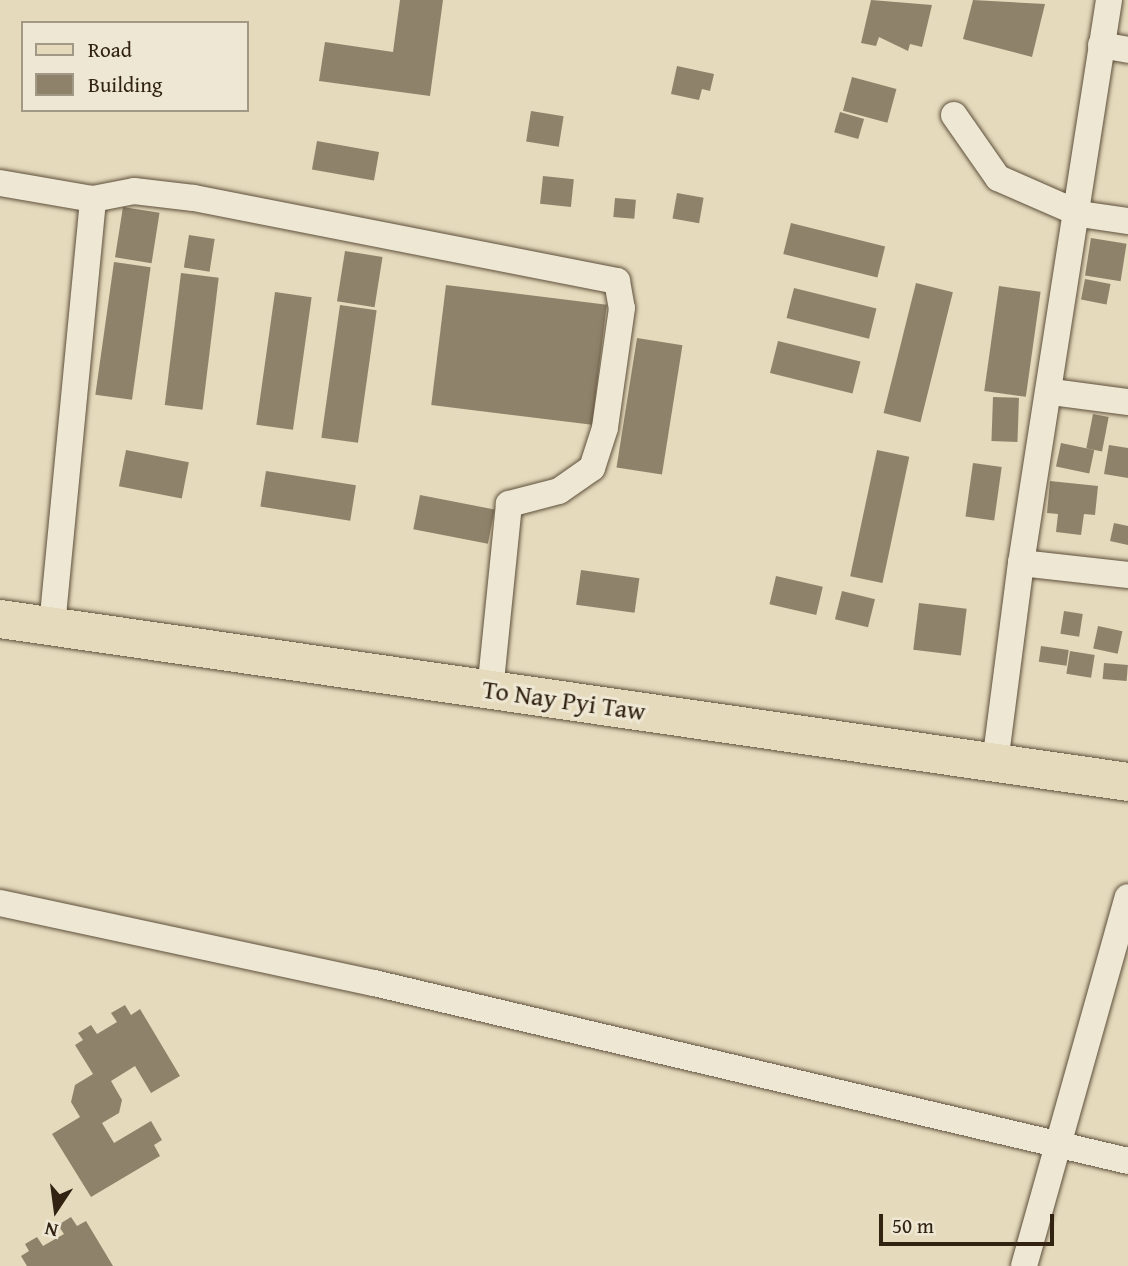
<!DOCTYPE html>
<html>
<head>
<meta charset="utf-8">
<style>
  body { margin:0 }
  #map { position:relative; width:1128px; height:1266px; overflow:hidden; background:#e5dabc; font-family:"Gentium Book Plus",serif }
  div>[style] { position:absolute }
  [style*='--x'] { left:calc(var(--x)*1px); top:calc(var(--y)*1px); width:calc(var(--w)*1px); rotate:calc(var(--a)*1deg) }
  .building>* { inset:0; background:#8f826a; transform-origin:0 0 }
  .roads { filter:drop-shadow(0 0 2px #5e503c) drop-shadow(0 0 2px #5e503c) }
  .street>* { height:26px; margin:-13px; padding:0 13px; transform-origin:13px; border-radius:13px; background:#eee7d3 }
  .primary>* { height:38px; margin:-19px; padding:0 19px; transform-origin:19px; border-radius:19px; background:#e5dabc }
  span { translate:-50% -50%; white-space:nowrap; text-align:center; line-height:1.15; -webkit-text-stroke:6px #eee7d3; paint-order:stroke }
  .street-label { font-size:26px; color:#312212 }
  .legend { position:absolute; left:21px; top:21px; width:228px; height:91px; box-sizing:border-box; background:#eee7d3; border:2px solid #a29886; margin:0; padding:9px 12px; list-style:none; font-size:21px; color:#312212 }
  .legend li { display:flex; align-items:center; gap:14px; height:35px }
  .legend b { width:35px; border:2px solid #a29886 }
  .north { position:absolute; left:21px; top:1175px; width:70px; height:70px; -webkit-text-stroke:5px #eee7d3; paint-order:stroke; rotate:193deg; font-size:19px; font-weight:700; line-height:28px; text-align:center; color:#312212 }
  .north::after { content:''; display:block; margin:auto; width:24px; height:32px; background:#312212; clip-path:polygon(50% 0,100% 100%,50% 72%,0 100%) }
  .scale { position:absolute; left:879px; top:1214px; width:175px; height:32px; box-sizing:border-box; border:4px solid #312212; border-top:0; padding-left:9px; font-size:21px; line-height:24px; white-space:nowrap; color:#312212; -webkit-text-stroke:5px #eee7d3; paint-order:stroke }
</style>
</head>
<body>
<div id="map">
  <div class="building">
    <div style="clip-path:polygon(400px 0,443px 0,430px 96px,319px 81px,325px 42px,393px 52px)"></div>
    <div style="clip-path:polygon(871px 0,932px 5px,922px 47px,910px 44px,908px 51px,879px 37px,876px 46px,861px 43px)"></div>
    <div style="clip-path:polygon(973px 0,1045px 4px,1032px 57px,963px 39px)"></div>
    <div style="clip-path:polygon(677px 66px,714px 74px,710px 91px,702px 89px,699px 100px,671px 94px)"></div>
    <div style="left:852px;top:77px;width:46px;height:35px;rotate:15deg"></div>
    <div style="left:531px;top:111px;width:33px;height:31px;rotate:9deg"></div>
    <div style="left:840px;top:112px;width:25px;height:21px;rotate:16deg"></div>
    <div style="left:317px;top:141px;width:63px;height:29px;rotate:10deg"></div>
    <div style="left:543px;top:176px;width:31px;height:28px;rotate:6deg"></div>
    <div style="left:677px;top:193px;width:27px;height:26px;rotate:10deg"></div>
    <div style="left:615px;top:198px;width:21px;height:19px;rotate:5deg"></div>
    <div style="left:123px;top:207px;width:37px;height:51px;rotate:9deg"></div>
    <div style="left:791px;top:223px;width:97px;height:32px;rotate:14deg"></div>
    <div style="left:189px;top:235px;width:26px;height:33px;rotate:9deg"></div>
    <div style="left:1091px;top:238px;width:36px;height:38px;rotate:9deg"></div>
    <div style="left:345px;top:251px;width:38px;height:51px;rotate:9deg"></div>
    <div style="left:114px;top:262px;width:37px;height:134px;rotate:8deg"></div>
    <div style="left:181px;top:273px;width:38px;height:133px;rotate:7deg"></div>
    <div style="left:1085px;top:279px;width:26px;height:21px;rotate:11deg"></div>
    <div style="left:916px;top:283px;width:38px;height:134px;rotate:14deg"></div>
    <div style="left:446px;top:285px;width:162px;height:121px;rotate:7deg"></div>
    <div style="left:999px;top:286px;width:42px;height:106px;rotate:8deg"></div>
    <div style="left:794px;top:288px;width:85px;height:31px;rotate:14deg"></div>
    <div style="left:275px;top:292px;width:37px;height:134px;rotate:8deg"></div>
    <div style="left:340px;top:305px;width:37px;height:134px;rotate:8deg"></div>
    <div style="left:637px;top:338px;width:46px;height:131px;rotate:9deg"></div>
    <div style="left:778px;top:341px;width:85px;height:33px;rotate:14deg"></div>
    <div style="left:993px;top:397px;width:26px;height:44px;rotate:2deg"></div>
    <div style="left:1093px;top:414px;width:16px;height:35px;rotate:11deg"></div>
    <div style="left:1061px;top:443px;width:34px;height:24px;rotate:12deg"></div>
    <div style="clip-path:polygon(1109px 445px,1128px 448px,1128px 478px,1104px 474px)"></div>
    <div style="left:126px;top:450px;width:64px;height:37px;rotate:11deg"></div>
    <div style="left:877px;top:450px;width:33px;height:129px;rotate:12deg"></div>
    <div style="left:973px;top:463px;width:29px;height:54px;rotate:8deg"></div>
    <div style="left:266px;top:471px;width:91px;height:36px;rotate:9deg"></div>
    <div style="clip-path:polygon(1050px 481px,1098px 486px,1095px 515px,1084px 514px,1081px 535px,1056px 532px,1058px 514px,1047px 513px)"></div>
    <div style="left:420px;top:495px;width:76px;height:35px;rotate:11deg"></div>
    <div style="clip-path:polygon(1114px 523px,1128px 526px,1128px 545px,1110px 541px)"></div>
    <div style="left:581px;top:570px;width:59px;height:35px;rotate:8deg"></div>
    <div style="left:776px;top:576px;width:48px;height:29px;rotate:13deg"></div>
    <div style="left:842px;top:591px;width:34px;height:29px;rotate:14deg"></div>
    <div style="left:919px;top:603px;width:48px;height:47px;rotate:7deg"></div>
    <div style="left:1064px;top:611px;width:19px;height:23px;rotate:9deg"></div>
    <div style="left:1098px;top:626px;width:25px;height:23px;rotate:12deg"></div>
    <div style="left:1041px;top:646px;width:28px;height:16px;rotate:8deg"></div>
    <div style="left:1070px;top:651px;width:25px;height:23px;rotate:9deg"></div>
    <div style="left:1104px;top:663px;width:24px;height:16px;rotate:5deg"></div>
    <div style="clip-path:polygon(125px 1005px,131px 1015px,140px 1009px,180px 1076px,151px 1093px,135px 1066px,111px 1081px,122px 1100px,119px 1113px,102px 1123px,114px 1143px,151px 1121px,162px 1140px,154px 1145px,160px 1156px,91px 1197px,52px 1134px,80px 1117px,71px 1102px,75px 1085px,93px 1074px,75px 1045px,83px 1040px,78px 1033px,91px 1025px,97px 1034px,117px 1022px,111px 1013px)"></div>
    <div style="clip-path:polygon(71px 1217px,77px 1226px,86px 1221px,113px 1266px,27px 1266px,21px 1256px,29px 1251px,25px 1244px,37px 1237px,43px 1246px,64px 1234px,58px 1225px)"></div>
  </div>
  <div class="roads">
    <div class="street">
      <div style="--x:1109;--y:0;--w:570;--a:98.88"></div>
      <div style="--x:1021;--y:563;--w:108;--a:6.4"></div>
      <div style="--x:1101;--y:45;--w:27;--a:10"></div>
      <div style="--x:954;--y:115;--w:77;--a:55.1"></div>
      <div style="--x:998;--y:178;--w:90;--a:23.7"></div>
      <div style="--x:1080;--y:214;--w:49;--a:8.3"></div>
      <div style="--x:0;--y:183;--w:94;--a:9.8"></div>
      <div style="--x:93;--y:199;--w:42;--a:-11"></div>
      <div style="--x:134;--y:191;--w:60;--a:6.7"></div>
      <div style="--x:194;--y:198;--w:431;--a:11.1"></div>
      <div style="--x:617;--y:281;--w:27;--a:80"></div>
      <div style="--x:622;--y:308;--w:121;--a:98.1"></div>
      <div style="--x:605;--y:428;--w:42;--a:108"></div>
      <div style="--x:592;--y:468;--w:40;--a:145.1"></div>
      <div style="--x:559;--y:491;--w:52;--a:165.4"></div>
      <div style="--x:509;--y:504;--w:187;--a:95.8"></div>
      <div style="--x:1052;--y:392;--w:77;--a:7.5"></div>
      <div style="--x:52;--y:626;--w:429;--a:-84.5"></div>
      <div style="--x:995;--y:763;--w:202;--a:-82.6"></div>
      <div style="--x:0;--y:903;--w:382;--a:12.1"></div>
      <div style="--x:374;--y:983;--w:775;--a:13.28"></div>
      <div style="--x:1024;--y:1266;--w:383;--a:-74.3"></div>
    </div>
    <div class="primary">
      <div style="--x:0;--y:619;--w:1140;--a:8.22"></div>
    </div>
  </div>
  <div class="street-label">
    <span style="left:564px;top:700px;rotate:8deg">To Nay Pyi Taw</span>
  </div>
  <ul class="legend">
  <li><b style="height:9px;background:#e5dabc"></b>Road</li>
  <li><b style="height:19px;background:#8f826a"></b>Building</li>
  </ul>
  <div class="north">N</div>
  <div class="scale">50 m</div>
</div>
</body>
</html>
